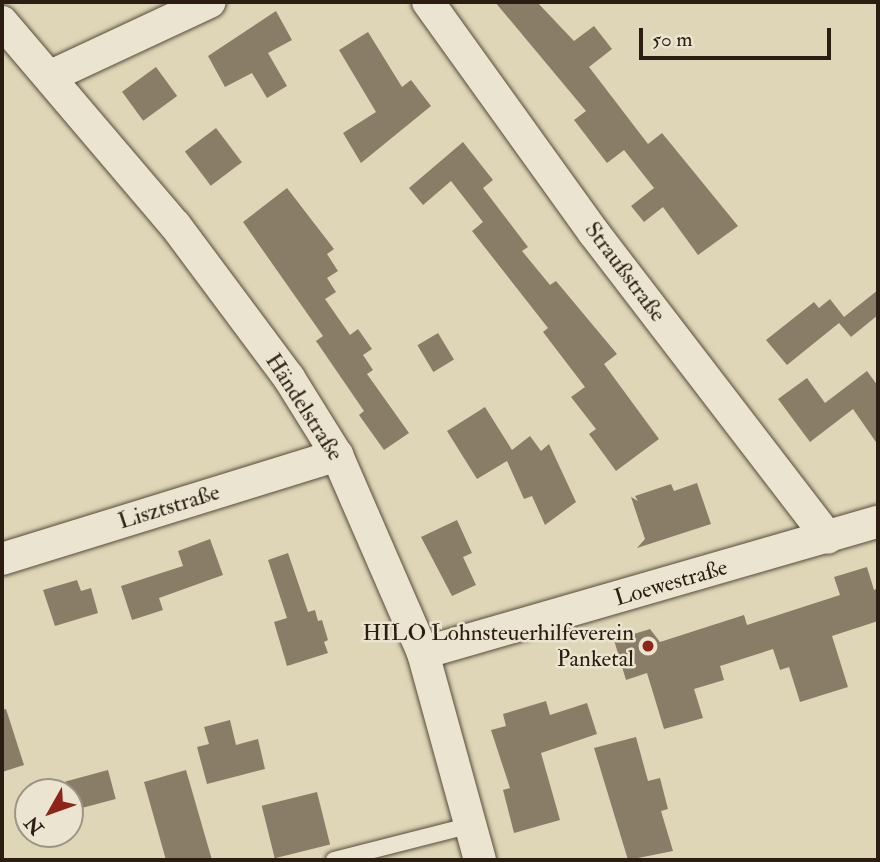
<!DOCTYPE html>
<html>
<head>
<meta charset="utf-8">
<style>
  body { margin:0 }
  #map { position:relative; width:880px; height:862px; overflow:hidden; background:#dfd6b7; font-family:"IM FELL Double Pica",serif }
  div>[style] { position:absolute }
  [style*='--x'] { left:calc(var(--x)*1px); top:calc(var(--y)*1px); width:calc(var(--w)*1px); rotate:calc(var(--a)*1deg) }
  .building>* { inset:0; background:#897d68; transform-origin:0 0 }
  .roads { filter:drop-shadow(0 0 2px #584b3b) drop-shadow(0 0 2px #584b3b) }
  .lane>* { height:16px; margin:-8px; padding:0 8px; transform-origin:8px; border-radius:8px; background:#eae4d0 }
  .street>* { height:32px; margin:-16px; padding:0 16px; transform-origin:16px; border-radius:16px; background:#eae4d0 }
  .dots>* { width:19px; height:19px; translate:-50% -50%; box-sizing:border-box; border:4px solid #eae4d0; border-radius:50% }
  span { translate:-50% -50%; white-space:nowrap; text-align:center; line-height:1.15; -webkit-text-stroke:5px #eae4d0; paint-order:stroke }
  .street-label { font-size:23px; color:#2b1d12 }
  .poi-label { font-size:23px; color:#2b1d12 }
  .right { translate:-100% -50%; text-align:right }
  .frame { position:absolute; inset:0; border:4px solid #2b1d12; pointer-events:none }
  .north { position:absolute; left:14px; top:778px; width:70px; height:70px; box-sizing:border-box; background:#eae4d0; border:2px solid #9e9484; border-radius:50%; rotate:230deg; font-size:19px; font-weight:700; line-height:28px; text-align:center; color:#2b1d12 }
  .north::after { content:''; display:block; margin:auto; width:24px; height:32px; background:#8f2418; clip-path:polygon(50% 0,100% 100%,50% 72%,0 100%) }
  .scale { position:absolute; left:639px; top:28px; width:192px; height:32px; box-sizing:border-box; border:4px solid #2b1d12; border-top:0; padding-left:9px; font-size:21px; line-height:24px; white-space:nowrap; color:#2b1d12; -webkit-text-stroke:5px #eae4d0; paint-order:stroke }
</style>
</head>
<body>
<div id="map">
  <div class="building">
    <div style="clip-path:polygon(495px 2px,537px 2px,574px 41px,594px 26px,612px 49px,589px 67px,648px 144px,662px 133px,738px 226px,698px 255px,663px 207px,644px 222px,631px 206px,654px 188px,624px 150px,607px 163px,574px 120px,586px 111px)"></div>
    <div style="clip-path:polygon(276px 11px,292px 40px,268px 53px,287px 86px,267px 98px,252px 73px,225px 87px,208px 56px)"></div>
    <div style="clip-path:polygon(368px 32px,402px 87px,411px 80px,431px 106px,361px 163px,343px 133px,376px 112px,339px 50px)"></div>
    <div style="left:156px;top:67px;width:36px;height:42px;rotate:54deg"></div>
    <div style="left:216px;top:128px;width:43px;height:39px;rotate:53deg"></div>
    <div style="clip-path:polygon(463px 142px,493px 180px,483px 188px,528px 247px,522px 251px,550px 285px,556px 281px,617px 354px,604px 364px,659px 439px,616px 471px,589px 434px,596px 429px,571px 397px,585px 387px,543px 332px,548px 328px,472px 231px,483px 222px,451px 181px,423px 205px,409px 188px)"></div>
    <div style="clip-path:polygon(287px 188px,334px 249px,327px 254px,338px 271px,327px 278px,336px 292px,325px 299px,350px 335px,358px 329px,372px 349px,363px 355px,373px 370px,367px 374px,409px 433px,384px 450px,359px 415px,364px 411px,316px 341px,323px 336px,243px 222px)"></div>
    <div style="clip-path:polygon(878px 290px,878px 315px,851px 337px,839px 323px,787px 365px,766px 340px,814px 302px,819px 308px,830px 299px,844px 317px)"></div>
    <div style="left:438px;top:333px;width:31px;height:24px;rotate:59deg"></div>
    <div style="clip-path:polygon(867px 371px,878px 386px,878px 445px,853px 409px,810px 442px,778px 399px,807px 378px,825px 403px)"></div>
    <div style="clip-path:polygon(485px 407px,512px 450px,530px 436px,541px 451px,549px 444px,576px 502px,545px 525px,532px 496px,524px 499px,507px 461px,477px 479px,447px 431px)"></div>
    <div style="clip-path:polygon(697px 483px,711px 524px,637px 548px,645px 539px,631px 497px,638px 501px,635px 496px,671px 484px,674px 491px)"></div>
    <div style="clip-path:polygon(457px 520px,472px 553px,463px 557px,476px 585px,452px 596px,421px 537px)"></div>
    <div style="clip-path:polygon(210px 539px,223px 575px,159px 598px,163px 610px,132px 620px,121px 586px,183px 566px,178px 551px)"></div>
    <div style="clip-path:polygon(288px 553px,308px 612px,315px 610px,318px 621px,322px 620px,328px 640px,324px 642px,328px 653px,287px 666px,274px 622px,287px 618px,268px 560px)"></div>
    <div style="clip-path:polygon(867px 567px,874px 590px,878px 588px,878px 621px,832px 636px,848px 687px,800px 702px,789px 667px,780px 670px,773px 649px,720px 666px,724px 680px,694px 689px,703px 718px,664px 729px,647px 673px,626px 680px,614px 640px,650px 629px,660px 642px,744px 615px,747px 625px,840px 595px,834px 577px)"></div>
    <div style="clip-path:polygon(77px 580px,81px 591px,91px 588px,98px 613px,55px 626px,43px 590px)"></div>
    <div style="clip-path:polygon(546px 701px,550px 715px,587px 703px,597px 734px,541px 753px,560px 820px,514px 833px,503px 790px,510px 788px,491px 730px,506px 726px,503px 714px)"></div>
    <div style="clip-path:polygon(6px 709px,24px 765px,2px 772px,2px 710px)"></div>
    <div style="clip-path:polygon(230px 720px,236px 745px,258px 739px,265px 769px,207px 784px,197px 747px,209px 744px,204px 727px)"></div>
    <div style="clip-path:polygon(636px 737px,648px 781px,660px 778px,668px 809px,661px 811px,673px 851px,628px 860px,594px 748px)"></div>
    <div style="left:108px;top:770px;width:30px;height:44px;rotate:75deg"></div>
    <div style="clip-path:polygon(186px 770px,212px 860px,166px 860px,144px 782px)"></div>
    <div style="left:317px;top:792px;width:54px;height:57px;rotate:76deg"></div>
  </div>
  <div class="roads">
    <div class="lane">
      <div style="--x:334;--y:860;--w:141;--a:-14.3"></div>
    </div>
    <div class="street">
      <div style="--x:428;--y:2;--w:284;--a:54.3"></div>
      <div style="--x:594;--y:233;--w:384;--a:52.5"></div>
      <div style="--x:2;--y:22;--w:267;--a:49.6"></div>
      <div style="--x:175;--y:225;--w:191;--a:53.3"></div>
      <div style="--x:289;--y:378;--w:91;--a:58.1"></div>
      <div style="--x:337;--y:455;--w:216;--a:66.5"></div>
      <div style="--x:423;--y:653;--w:215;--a:74.6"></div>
      <div style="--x:51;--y:76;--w:175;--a:-25"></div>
      <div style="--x:2;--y:559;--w:351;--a:-17.2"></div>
      <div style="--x:423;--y:653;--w:473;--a:-16.1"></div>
    </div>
  </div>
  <div class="dots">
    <div style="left:648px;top:646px;background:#8f2418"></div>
  </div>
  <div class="street-label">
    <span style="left:625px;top:272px;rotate:53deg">Straußstraße</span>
    <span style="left:304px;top:407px;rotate:57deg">Händelstraße</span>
    <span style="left:169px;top:507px;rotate:-17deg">Lisztstraße</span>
    <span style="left:671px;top:583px;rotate:-16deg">Loewestraße</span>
  </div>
  <div class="poi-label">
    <span class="right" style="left:634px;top:646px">HILO Lohnsteuerhilfeverein<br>Panketal</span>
  </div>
  <div class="frame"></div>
  <div class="north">N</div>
  <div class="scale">50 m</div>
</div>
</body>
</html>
